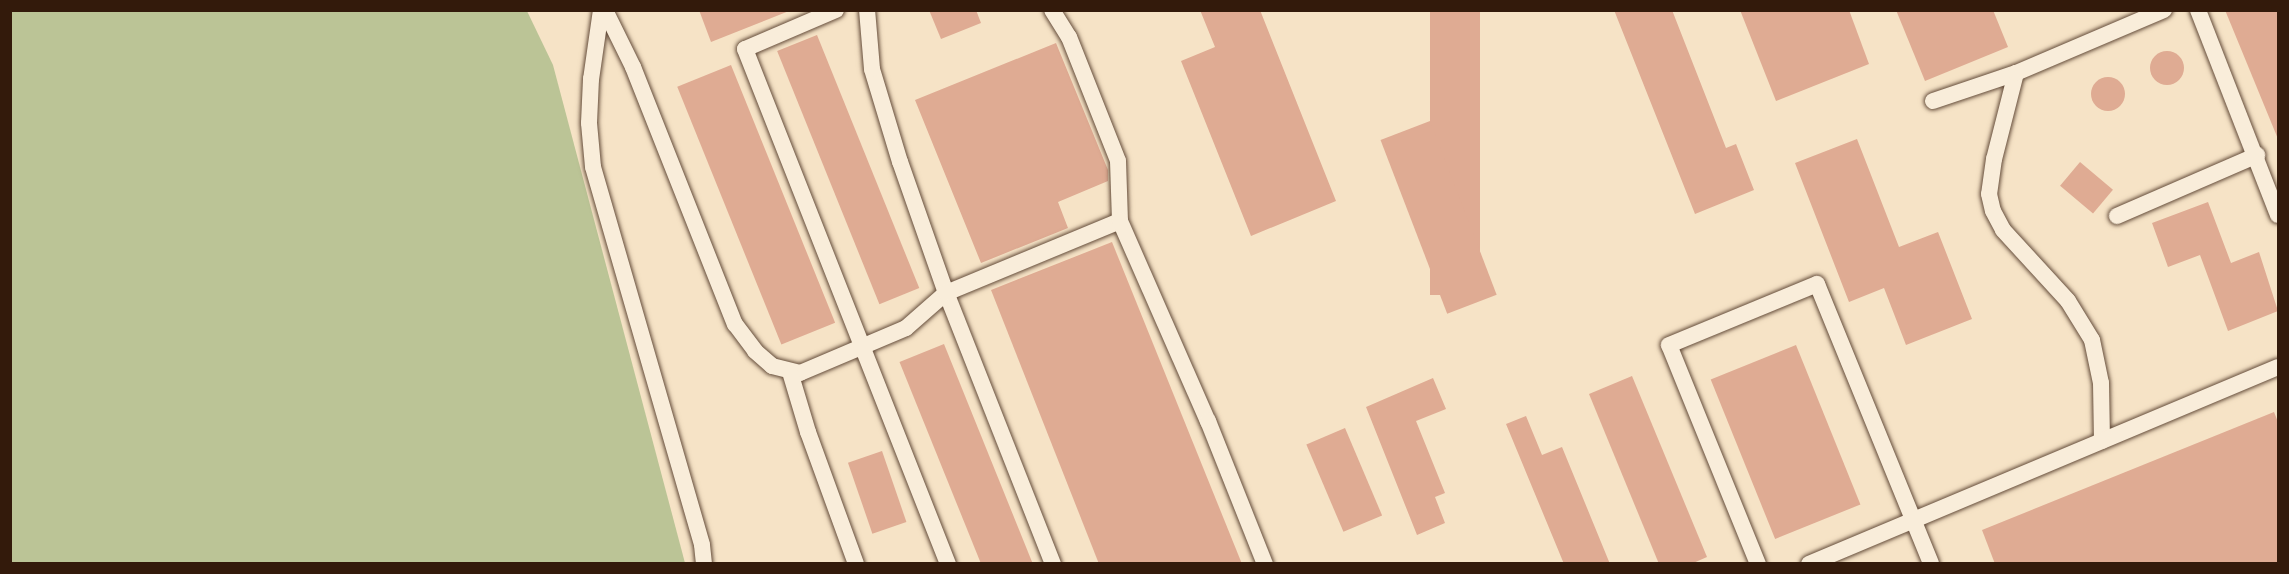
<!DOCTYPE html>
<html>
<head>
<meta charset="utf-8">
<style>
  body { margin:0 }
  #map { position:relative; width:2289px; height:574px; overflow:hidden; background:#f6e3c6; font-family:"Old Standard TT",serif }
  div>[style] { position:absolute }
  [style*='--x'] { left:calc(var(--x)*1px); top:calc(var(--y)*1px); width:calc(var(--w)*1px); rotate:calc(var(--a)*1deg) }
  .green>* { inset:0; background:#bbc496 }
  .building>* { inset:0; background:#dfab93; transform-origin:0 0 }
  .round { border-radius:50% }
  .roads { filter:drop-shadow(0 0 2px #644c3a) drop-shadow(0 0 2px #644c3a) }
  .minor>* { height:16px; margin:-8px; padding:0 8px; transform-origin:8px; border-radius:8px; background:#f9edda }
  span { translate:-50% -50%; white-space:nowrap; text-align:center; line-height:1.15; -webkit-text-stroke:5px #f9edda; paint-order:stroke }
  .frame { position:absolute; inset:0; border:12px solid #331a0b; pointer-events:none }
</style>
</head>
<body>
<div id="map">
  <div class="green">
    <div style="clip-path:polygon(10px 11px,527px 11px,553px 65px,685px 563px,11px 563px)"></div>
  </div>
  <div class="building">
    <div style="clip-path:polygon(699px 10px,789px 10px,789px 11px,711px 42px)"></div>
    <div style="clip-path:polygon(929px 10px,976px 10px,981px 23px,941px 39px)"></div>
    <div style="clip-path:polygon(1200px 10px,1260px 10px,1336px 201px,1251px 236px,1181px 61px,1215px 47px)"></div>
    <div style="left:1430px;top:10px;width:50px;height:285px"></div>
    <div style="clip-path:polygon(1614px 10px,1672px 10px,1726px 148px,1736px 144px,1754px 190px,1695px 214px)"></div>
    <div style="clip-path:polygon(1740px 10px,1849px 10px,1869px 64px,1776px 101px)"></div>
    <div style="clip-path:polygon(1896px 10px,1993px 10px,2008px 47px,1925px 81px)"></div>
    <div style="clip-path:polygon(2225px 10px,2278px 10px,2278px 139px)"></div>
    <div style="left:817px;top:35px;width:273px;height:43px;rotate:68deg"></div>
    <div style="clip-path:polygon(1056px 43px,1108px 170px,1108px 181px,1058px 202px,1068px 228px,981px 263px,915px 100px)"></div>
    <div class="round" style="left:2150px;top:51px;width:34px;height:34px"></div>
    <div style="left:731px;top:65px;width:278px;height:58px;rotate:68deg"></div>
    <div class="round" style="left:2091px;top:77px;width:34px;height:34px"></div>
    <div style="left:1430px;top:121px;width:186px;height:53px;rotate:69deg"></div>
    <div style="clip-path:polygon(1857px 139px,1899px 247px,1938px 232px,1972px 319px,1906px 345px,1884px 288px,1849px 302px,1795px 163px)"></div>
    <div style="left:2080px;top:162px;width:43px;height:31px;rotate:40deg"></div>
    <div style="clip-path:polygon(2208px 202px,2231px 263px,2259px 252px,2278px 311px,2228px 331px,2200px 255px,2168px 267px,2152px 223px)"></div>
    <div style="clip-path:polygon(1112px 242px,1242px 564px,1099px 564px,991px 290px)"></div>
    <div style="left:944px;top:344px;width:237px;height:48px;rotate:68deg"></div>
    <div style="left:1796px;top:345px;width:172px;height:92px;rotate:68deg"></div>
    <div style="clip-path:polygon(1632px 376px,1707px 557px,1691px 564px,1659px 564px,1589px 394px)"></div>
    <div style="clip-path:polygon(1433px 378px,1446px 409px,1416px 421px,1445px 493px,1435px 497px,1445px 523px,1417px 535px,1366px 407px)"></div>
    <div style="clip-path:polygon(2274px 412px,2278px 422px,2278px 564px,1995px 564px,1982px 530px)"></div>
    <div style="clip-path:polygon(1526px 416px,1542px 455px,1562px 447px,1610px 564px,1564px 564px,1506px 424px)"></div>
    <div style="left:1345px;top:428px;width:95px;height:42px;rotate:67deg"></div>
    <div style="left:882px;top:451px;width:75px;height:36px;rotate:71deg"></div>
  </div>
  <div class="roads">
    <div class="minor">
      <div style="--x:601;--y:10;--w:70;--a:98.2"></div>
      <div style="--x:591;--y:79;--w:44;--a:92.6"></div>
      <div style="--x:589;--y:123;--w:44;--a:84.8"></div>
      <div style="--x:593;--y:167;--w:393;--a:73.9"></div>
      <div style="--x:702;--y:545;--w:19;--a:84"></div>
      <div style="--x:605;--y:10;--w:64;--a:63.8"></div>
      <div style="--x:633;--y:67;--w:277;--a:68.4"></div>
      <div style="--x:735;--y:324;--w:34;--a:53"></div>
      <div style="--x:755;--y:351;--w:23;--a:41"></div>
      <div style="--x:772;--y:366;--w:29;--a:14"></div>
      <div style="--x:800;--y:373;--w:115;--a:-23"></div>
      <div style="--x:906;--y:328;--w:53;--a:-41.2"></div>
      <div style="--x:946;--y:293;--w:139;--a:-109.3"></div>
      <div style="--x:900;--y:162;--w:97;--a:-106.8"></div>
      <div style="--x:872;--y:69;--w:59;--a:-94.8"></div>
      <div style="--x:836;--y:10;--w:99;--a:156.8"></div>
      <div style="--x:745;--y:49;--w:554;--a:68.49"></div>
      <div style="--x:1052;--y:10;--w:32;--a:58"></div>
      <div style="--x:1069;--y:37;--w:133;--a:68.4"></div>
      <div style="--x:1118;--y:161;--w:60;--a:88.1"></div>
      <div style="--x:2198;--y:10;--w:220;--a:68.7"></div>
      <div style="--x:2016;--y:73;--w:89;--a:104.3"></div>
      <div style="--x:1994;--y:159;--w:35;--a:98"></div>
      <div style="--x:1989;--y:194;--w:17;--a:77"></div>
      <div style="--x:1993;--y:211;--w:21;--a:62"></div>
      <div style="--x:2003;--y:230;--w:96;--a:47.5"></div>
      <div style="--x:2068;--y:301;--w:46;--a:58.4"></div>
      <div style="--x:2092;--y:340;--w:44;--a:78.2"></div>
      <div style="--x:2101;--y:383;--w:58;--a:89"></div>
      <div style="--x:1933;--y:101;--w:88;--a:-18.6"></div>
      <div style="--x:2016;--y:73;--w:161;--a:-23.1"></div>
      <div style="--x:2117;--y:216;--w:153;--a:-23.5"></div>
      <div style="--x:790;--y:372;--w:63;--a:73.3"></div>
      <div style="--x:808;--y:432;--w:140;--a:70"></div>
      <div style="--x:1053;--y:564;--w:291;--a:-111.5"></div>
      <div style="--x:946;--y:293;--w:188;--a:-22.5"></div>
      <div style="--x:1120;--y:221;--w:219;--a:66.3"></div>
      <div style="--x:1208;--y:421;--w:154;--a:68.3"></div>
      <div style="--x:1758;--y:564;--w:236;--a:-112.1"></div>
      <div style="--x:1669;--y:345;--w:160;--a:-22.4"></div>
      <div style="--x:1817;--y:284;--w:302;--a:67.8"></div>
      <div style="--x:1809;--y:564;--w:509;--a:-22.78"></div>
    </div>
  </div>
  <div class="frame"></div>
</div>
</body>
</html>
